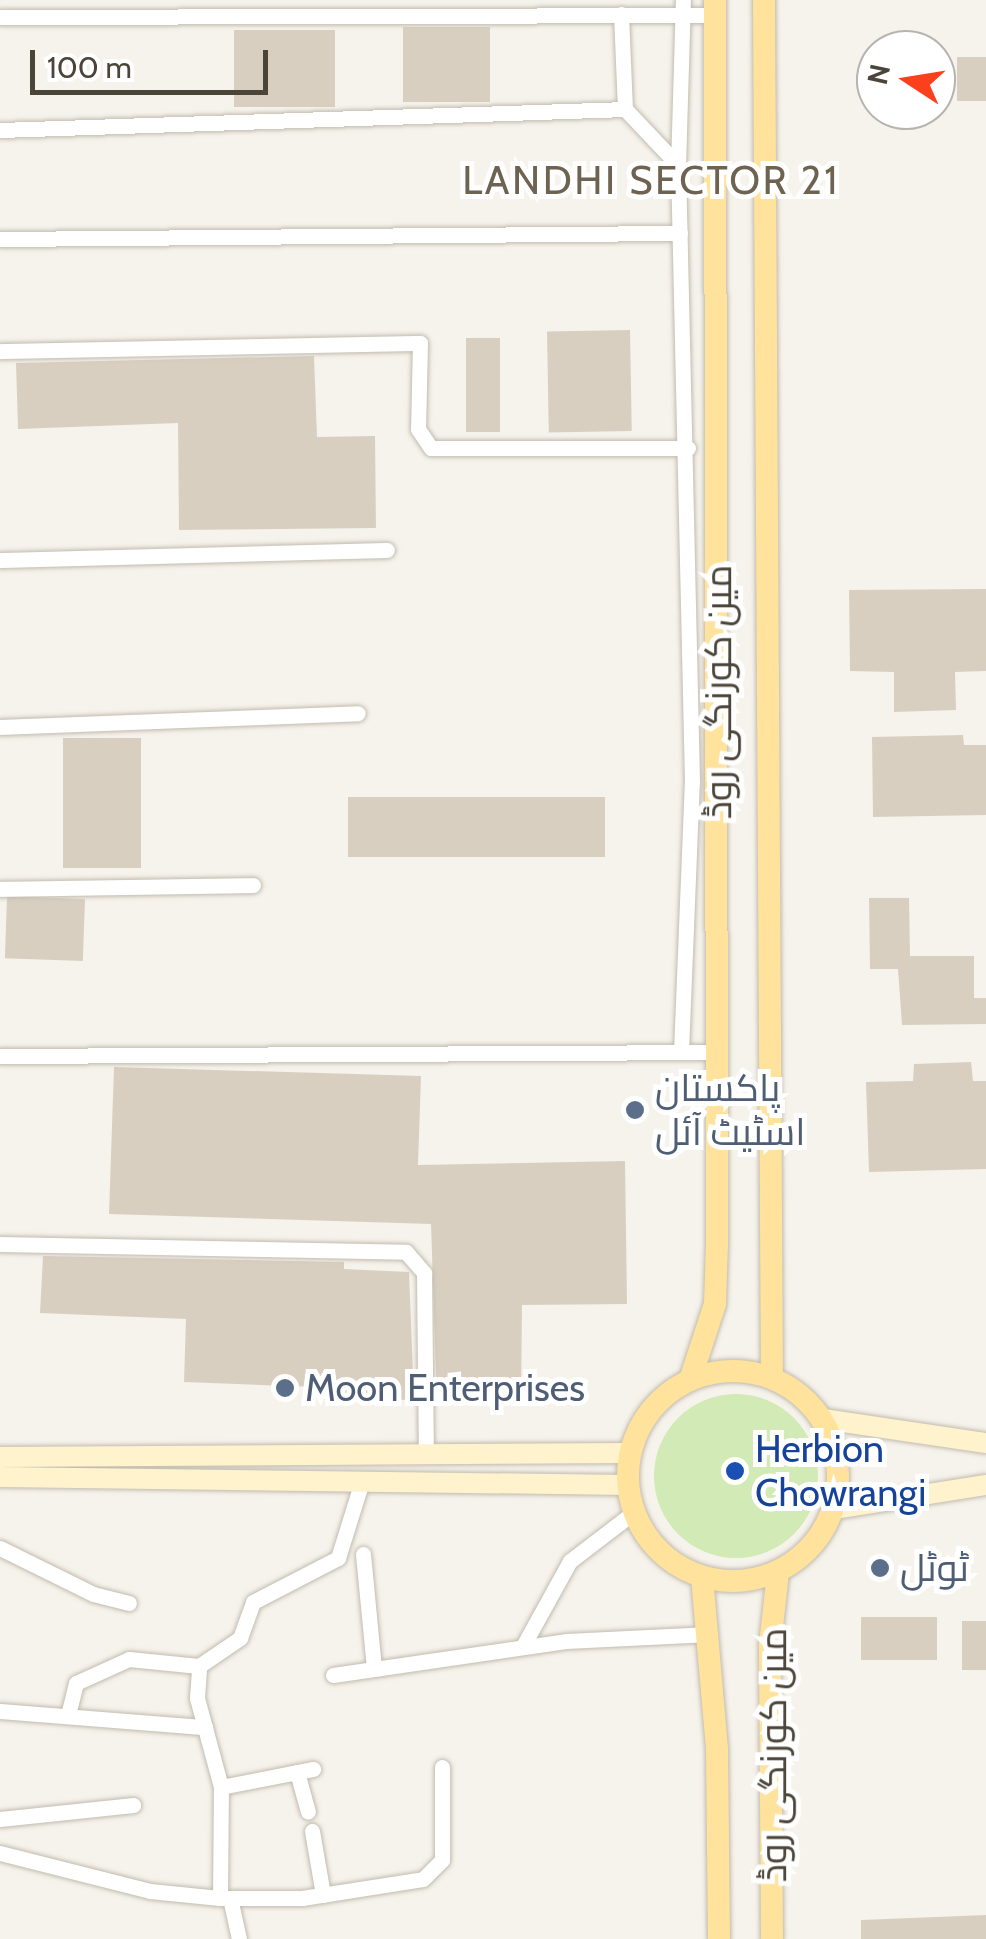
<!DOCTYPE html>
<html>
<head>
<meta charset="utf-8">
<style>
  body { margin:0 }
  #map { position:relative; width:986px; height:1939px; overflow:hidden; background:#f6f3ec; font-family:Cabin,Cairo,sans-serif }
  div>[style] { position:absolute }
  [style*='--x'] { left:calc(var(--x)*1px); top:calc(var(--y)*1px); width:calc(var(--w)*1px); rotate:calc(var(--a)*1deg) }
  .green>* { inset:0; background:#d2eab5 }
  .round { border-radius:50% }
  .building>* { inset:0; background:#d8cfc1; transform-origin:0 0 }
  .roads { filter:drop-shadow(0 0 2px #c2bbae) drop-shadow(0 0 2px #c2bbae) }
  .street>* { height:15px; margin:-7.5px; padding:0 7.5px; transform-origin:7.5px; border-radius:7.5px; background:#fff }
  .secondary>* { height:20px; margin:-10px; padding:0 10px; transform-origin:10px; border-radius:10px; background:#fff3cd }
  .primary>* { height:22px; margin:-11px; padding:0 11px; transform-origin:11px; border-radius:11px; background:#ffe39c }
  .primary>.ring { margin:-11px; padding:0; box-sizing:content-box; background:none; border:22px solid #ffe39c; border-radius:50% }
  .dots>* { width:28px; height:28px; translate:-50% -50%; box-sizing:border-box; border:5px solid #fff; border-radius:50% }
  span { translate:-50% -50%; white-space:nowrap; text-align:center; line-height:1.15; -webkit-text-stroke:10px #fff; paint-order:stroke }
  .street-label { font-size:38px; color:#4b4439 }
  .service-label { font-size:38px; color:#4e5e75 }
  .left { translate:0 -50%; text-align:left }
  .transit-label { font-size:38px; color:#164399 }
  .neighbourhood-label { font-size:40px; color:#6e6250; letter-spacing:2.5px }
  .north { position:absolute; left:856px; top:30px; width:100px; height:100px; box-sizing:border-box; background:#fff; border:2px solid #b7b4b0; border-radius:50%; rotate:282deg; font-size:28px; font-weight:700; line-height:40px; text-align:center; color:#4b4439 }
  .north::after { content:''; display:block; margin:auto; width:35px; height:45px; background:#fc3f1d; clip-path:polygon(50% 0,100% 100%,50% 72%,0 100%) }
  .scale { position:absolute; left:30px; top:50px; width:238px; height:45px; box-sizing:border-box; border:5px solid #4b4439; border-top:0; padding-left:12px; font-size:30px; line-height:35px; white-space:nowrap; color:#4b4439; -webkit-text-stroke:8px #fff; paint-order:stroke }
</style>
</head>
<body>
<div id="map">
  <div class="green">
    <div class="round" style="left:654px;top:1394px;width:164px;height:164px"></div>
  </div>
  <div class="building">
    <div style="left:403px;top:27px;width:87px;height:75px"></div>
    <div style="left:335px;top:30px;width:77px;height:101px;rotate:90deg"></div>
    <div style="left:986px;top:57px;width:44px;height:29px;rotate:90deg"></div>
    <div style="left:630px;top:330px;width:101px;height:83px;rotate:89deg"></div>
    <div style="left:466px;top:338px;width:34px;height:94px"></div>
    <div style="clip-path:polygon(314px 356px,317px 437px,375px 436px,376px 528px,179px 530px,178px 423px,18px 429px,16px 363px)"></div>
    <div style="clip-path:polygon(986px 589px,986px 671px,955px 672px,956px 710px,894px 712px,894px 672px,850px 671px,849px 590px)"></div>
    <div style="clip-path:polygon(963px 735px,964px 745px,986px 745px,986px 815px,873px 817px,872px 737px)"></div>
    <div style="left:141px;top:738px;width:130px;height:78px;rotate:90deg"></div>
    <div style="left:348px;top:797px;width:257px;height:60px"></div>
    <div style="clip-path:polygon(869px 898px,909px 898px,910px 956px,974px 956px,974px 998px,986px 998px,986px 1024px,902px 1025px,898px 969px,870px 969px)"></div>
    <div style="left:85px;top:899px;width:62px;height:78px;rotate:92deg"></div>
    <div style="clip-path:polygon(971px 1062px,973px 1081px,986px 1081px,986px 1169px,869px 1172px,866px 1082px,913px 1081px,914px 1064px)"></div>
    <div style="clip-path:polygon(114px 1067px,421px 1076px,418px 1165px,625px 1161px,627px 1304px,522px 1305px,521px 1401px,437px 1400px,431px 1224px,109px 1214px)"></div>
    <div style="clip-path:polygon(43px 1256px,344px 1262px,344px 1269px,409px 1272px,414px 1400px,343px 1399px,344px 1388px,184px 1382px,186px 1319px,40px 1313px)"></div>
    <div style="left:861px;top:1617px;width:76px;height:43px"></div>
    <div style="left:962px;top:1621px;width:24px;height:49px"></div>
    <div style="clip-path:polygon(986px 1915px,986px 1939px,861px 1939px,861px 1920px)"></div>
  </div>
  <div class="roads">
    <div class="street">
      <div style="--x:621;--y:14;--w:95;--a:87.6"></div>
      <div style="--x:625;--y:109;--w:76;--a:46.6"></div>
      <div style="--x:0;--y:17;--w:715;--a:-0.16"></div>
      <div style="--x:0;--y:130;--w:625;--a:-1.92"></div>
      <div style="--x:0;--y:239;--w:680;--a:-0.51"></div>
      <div style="--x:0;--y:351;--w:420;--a:-1.1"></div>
      <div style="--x:420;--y:343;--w:86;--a:91.3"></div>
      <div style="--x:418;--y:429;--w:23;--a:56"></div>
      <div style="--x:431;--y:448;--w:257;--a:0"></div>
      <div style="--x:0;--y:560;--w:387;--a:-1.5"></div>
      <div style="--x:0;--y:727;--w:358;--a:-2.2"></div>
      <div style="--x:0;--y:889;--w:253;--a:-0.9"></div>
      <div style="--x:681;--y:1052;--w:270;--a:-87.7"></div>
      <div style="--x:692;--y:782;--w:616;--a:-91.3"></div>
      <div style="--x:678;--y:166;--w:166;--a:-88.3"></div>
      <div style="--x:0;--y:1056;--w:717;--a:-0.32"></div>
      <div style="--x:0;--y:1244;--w:406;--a:1.1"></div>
      <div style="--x:406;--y:1252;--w:28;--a:49"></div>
      <div style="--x:424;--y:1273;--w:182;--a:89.4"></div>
      <div style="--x:0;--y:1548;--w:104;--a:26.3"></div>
      <div style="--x:93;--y:1594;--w:37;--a:14"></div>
      <div style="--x:363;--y:1554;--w:115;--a:84.5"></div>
      <div style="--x:523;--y:1646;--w:97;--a:-61.1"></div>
      <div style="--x:570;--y:1561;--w:81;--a:-37.4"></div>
      <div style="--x:333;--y:1675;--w:235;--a:-8.3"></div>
      <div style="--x:566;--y:1641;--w:144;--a:-2.8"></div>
      <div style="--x:0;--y:1711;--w:206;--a:4.5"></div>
      <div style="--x:68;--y:1715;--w:33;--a:-76"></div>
      <div style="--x:76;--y:1683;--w:58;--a:-24.4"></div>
      <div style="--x:129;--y:1659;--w:70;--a:5.7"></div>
      <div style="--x:297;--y:1772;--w:41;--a:74.6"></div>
      <div style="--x:221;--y:1787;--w:94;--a:-11.1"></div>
      <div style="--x:0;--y:1819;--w:134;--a:-6"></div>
      <div style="--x:312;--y:1831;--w:65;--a:80.2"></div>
      <div style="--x:0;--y:1853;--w:155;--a:14.2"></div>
      <div style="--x:150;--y:1891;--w:70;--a:5.7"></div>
      <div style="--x:220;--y:1898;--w:82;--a:0"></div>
      <div style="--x:302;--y:1898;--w:122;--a:-8.9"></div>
      <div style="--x:423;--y:1879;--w:27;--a:-45"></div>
      <div style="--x:442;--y:1860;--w:93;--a:-90"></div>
      <div style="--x:220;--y:1898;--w:111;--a:-89.5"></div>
      <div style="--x:221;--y:1787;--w:92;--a:-105.1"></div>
      <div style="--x:197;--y:1698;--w:32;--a:-86"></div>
      <div style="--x:199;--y:1666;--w:50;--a:-34.3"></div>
      <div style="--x:240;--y:1638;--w:38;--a:-70"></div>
      <div style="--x:253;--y:1602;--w:96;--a:-27.4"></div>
      <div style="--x:338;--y:1558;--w:81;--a:-72.7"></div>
      <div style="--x:230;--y:1898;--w:42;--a:77.6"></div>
    </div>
    <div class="secondary">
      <div style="--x:823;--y:1419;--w:165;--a:8.4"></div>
      <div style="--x:0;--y:1457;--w:629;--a:-0.36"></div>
      <div style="--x:0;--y:1477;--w:629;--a:0.73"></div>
      <div style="--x:834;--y:1509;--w:154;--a:-9"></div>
    </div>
    <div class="primary">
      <div style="--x:764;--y:0;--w:1377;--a:89.67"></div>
      <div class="ring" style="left:628px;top:1371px;width:188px;height:188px"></div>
      <div style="--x:690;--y:1380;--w:80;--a:-71.8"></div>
      <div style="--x:715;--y:1304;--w:61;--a:-88.1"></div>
      <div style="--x:717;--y:1243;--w:1243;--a:-90.09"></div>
      <div style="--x:702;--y:1577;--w:173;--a:85"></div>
      <div style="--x:717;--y:1749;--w:190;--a:89.4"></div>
      <div style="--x:772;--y:1939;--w:294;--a:-90.4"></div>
      <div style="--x:770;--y:1645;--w:73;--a:-83.7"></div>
    </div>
  </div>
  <div class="dots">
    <div style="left:635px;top:1110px;background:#5c6f8a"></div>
    <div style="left:285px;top:1388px;background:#5c6f8a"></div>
    <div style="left:735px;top:1471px;background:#1a4fb4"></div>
    <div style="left:880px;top:1568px;background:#5c6f8a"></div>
  </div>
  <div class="street-label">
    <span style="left:718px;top:692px;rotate:-90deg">مین کورنگی روڈ</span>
    <span style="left:773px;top:1755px;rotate:-90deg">مین کورنگی روڈ</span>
  </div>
  <div class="service-label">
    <span class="left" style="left:655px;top:1110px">پاکستان<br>اسٹیٹ آئل</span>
    <span class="left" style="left:305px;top:1388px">Moon Enterprises</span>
    <span class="left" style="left:900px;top:1568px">ٹوٹل</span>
  </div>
  <div class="transit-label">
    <span class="left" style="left:755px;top:1471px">Herbion<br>Chowrangi</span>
  </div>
  <div class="neighbourhood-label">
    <span style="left:651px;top:180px">LANDHI SECTOR 21</span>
  </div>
  <div class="north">N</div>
  <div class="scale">100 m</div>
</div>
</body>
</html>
